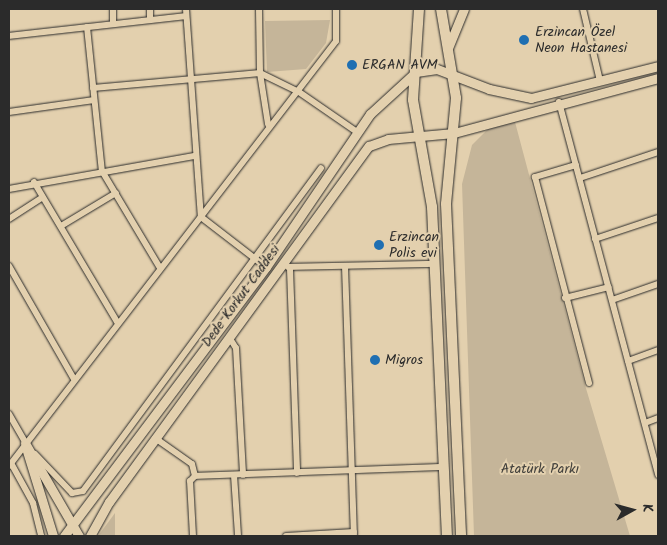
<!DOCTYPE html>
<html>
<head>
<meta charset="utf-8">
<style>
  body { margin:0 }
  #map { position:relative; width:667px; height:545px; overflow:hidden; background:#e3d0ae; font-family:Kalam,sans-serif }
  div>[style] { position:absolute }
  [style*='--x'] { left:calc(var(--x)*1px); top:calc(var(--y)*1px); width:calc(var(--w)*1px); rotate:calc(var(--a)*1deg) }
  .green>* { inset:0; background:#c5b599 }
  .roads { filter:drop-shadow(0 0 1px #2b2b2b) drop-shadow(0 0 1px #2b2b2b) }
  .minor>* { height:6px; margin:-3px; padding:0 3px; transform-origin:3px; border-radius:3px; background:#e3d0ae }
  .secondary>* { height:9px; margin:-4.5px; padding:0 4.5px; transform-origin:4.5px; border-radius:4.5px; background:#e3d0ae }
  .primary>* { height:10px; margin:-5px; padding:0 5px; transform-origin:5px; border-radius:5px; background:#e3d0ae }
  .dots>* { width:14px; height:14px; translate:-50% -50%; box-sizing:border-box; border:2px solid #e3d0ae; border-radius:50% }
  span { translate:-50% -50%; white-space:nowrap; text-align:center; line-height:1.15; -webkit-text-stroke:4px #e3d0ae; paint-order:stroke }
  .poi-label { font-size:14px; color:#2b2b2b }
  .left { translate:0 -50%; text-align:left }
  .street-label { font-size:14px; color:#2b2b2b }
  .park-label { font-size:14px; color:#42403c }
  .frame { position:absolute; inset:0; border:10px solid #2b2b2b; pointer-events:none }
  .north { position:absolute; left:607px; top:485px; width:50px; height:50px; -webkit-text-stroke:4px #e3d0ae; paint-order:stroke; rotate:83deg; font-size:14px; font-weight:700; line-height:20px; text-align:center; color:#2b2b2b }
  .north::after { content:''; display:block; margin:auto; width:18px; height:22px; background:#2b2b2b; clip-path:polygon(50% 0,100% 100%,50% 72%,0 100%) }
</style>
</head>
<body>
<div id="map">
  <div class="green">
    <div style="clip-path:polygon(330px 20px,326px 43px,306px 69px,267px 72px,265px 21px)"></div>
    <div style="clip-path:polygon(515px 122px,585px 385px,630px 536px,474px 536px,462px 184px,472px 145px,490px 127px)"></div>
    <div style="clip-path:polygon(115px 513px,115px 536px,98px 536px)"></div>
  </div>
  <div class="roads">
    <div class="minor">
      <div style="--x:113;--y:9;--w:15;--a:90"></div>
      <div style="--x:150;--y:9;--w:11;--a:90"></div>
      <div style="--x:186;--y:9;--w:209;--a:85.9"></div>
      <div style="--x:201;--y:217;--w:82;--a:37.6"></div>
      <div style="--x:259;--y:9;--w:64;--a:89.1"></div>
      <div style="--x:260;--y:73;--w:52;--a:81.1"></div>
      <div style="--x:583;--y:9;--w:74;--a:76.7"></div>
      <div style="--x:87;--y:27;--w:145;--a:84.1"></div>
      <div style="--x:102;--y:171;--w:113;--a:59.1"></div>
      <div style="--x:9;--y:36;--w:178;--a:-6.4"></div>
      <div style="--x:93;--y:88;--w:168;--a:-5.1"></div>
      <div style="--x:260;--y:73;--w:43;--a:26"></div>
      <div style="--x:299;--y:92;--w:70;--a:34.6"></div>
      <div style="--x:559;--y:102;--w:386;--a:75.1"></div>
      <div style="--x:9;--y:112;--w:86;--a:-8"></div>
      <div style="--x:576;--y:165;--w:43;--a:163.7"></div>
      <div style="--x:535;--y:177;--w:213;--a:75.3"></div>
      <div style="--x:580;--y:178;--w:82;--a:-18.4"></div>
      <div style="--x:34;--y:182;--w:163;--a:59.3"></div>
      <div style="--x:9;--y:189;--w:188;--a:-10.1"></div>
      <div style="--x:9;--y:219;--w:40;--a:-32.9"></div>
      <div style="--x:61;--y:226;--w:64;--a:-31"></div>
      <div style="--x:595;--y:239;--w:66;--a:-18.4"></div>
      <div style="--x:9;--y:266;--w:130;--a:60.1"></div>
      <div style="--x:345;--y:266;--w:270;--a:88.1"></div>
      <div style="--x:288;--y:267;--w:147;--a:-1.2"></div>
      <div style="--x:290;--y:269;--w:204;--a:88"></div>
      <div style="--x:565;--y:298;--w:45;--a:-14"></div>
      <div style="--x:612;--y:300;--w:49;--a:-19.2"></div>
      <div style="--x:229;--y:337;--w:13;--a:58"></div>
      <div style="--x:236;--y:348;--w:127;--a:86.8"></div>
      <div style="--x:628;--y:361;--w:32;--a:-20"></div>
      <div style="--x:9;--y:414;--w:36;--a:60"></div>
      <div style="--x:645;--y:423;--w:14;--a:-21"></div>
      <div style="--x:155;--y:438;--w:45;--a:35.1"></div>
      <div style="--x:192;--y:464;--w:12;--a:76"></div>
      <div style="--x:35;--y:454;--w:54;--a:46.5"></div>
      <div style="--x:72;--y:493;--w:11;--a:-10"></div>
      <div style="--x:83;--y:491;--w:401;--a:-53.6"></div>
      <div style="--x:11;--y:463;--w:46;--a:61.2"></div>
      <div style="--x:33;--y:503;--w:34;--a:76"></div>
      <div style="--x:9;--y:466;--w:536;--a:-52.42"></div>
      <div style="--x:336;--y:41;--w:32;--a:-90"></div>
      <div style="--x:234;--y:475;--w:61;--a:86.2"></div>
      <div style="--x:193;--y:536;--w:55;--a:-93.1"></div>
      <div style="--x:190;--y:481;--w:7;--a:-45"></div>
      <div style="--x:195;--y:476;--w:249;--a:-2.1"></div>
      <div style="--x:286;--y:536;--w:68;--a:-3.4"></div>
    </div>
    <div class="secondary">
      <div style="--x:448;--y:48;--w:42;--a:-67.7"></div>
      <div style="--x:25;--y:443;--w:108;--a:59.9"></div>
      <div style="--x:26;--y:448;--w:92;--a:72.9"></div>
      <div style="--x:64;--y:536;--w:336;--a:-53.1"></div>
      <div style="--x:266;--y:267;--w:185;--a:-55.8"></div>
      <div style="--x:370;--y:114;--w:62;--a:-42.4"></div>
      <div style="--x:416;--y:72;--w:21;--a:-8"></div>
      <div style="--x:437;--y:69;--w:56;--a:21"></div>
      <div style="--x:489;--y:89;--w:43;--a:12.1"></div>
      <div style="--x:531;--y:98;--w:131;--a:-14.1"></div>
      <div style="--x:90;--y:536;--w:39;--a:-61"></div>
      <div style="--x:109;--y:502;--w:441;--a:-53.9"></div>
      <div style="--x:369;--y:146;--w:20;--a:-20"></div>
      <div style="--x:388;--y:139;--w:66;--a:-5.2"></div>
      <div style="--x:454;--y:133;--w:211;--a:-15.1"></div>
    </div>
    <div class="primary">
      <div style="--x:419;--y:9;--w:91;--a:93.8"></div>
      <div style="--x:413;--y:100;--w:109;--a:79.9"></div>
      <div style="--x:432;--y:207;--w:329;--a:87.4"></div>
      <div style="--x:441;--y:9;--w:90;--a:80.4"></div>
      <div style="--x:456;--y:98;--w:106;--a:95.4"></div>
      <div style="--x:446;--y:204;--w:332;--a:87.4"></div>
    </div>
  </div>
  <div class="dots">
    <div style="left:524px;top:40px;background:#1f6fb2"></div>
    <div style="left:352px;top:65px;background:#1f6fb2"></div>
    <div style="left:379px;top:245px;background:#1f6fb2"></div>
    <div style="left:375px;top:360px;background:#1f6fb2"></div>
  </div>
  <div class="poi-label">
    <span class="left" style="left:535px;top:40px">Erzincan Özel<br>Neon Hastanesi</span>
    <span class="left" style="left:362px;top:65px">ERGAN AVM</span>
    <span class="left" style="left:389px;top:245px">Erzincan<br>Polis evi</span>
    <span class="left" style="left:385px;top:360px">Migros</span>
  </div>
  <div class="street-label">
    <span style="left:241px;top:296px;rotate:-54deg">Dede Korkut Caddesi</span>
  </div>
  <div class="park-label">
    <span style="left:540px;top:469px">Atatürk Parkı</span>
  </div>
  <div class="frame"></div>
  <div class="north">K</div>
</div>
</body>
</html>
